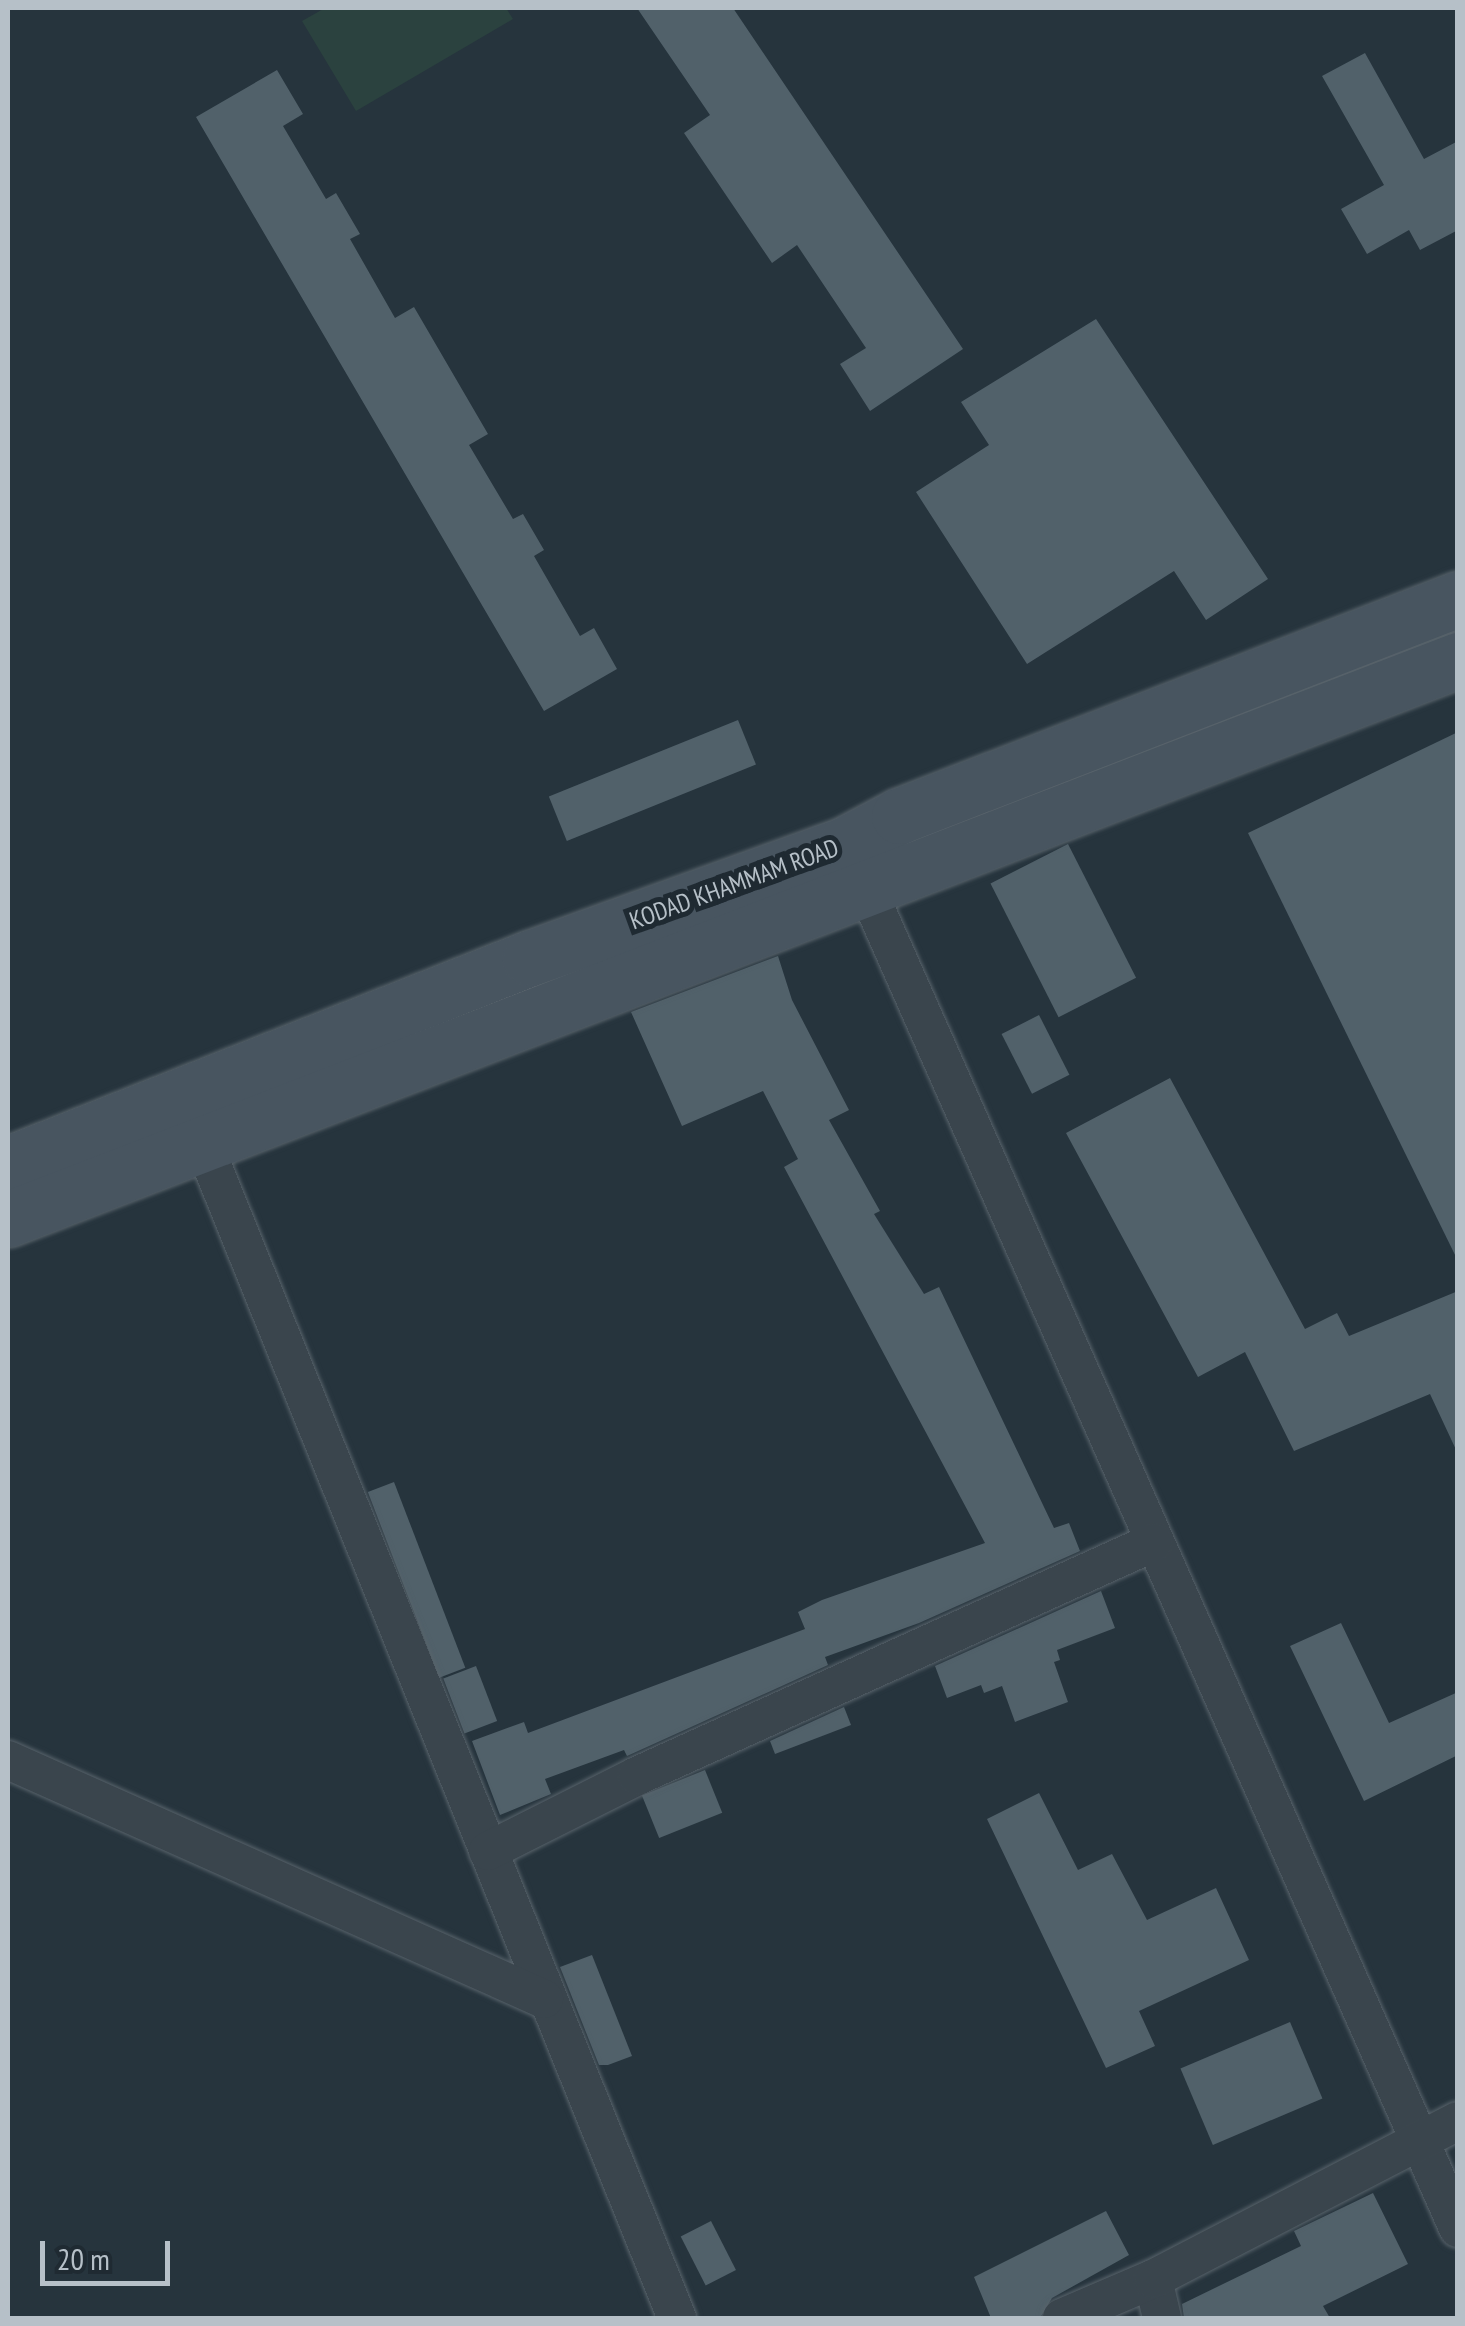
<!DOCTYPE html>
<html>
<head>
<meta charset="utf-8">
<style>
  body { margin:0 }
  #map { position:relative; width:1465px; height:2326px; overflow:hidden; background:#26343d; font-family:"PT Sans Narrow",sans-serif }
  div>[style] { position:absolute }
  [style*='--x'] { left:calc(var(--x)*1px); top:calc(var(--y)*1px); width:calc(var(--w)*1px); rotate:calc(var(--a)*1deg) }
  .green>* { inset:0; background:#2b423f }
  .building>* { inset:0; background:#51616a; transform-origin:0 0 }
  .roads { filter:drop-shadow(0 0 2px #58636b) drop-shadow(0 0 2px #58636b) }
  .minor>* { height:38px; margin:-19px; padding:0 19px; transform-origin:19px; border-radius:19px; background:#3a454d }
  .secondary>* { height:55px; margin:-27.5px; padding:0 27.5px; transform-origin:27.5px; border-radius:27.5px; background:#485560 }
  span { translate:-50% -50%; white-space:nowrap; text-align:center; line-height:1.15; -webkit-text-stroke:10px #1f2a32; paint-order:stroke }
  .street-label { font-size:25px; color:#b6c0c8 }
  .frame { position:absolute; inset:0; border:10px solid #b6c0c8; pointer-events:none }
  .scale { position:absolute; left:40px; top:2241px; width:130px; height:45px; box-sizing:border-box; border:5px solid #b6c0c8; border-top:0; padding-left:12px; font-size:30px; line-height:35px; white-space:nowrap; color:#b6c0c8; -webkit-text-stroke:8px #1f2a32; paint-order:stroke }
</style>
</head>
<body>
<div id="map">
  <div class="green">
    <div style="clip-path:polygon(325px 8px,506px 8px,513px 19px,356px 111px,302px 21px)"></div>
  </div>
  <div class="building">
    <div style="clip-path:polygon(637px 8px,733px 8px,963px 349px,870px 411px,840px 364px,866px 348px,797px 245px,772px 263px,684px 133px,710px 115px)"></div>
    <div style="clip-path:polygon(1365px 53px,1424px 159px,1458px 141px,1458px 230px,1420px 250px,1409px 230px,1367px 254px,1341px 209px,1384px 185px,1322px 76px)"></div>
    <div style="clip-path:polygon(277px 70px,303px 114px,283px 126px,326px 199px,336px 193px,360px 234px,350px 239px,395px 318px,414px 307px,488px 434px,469px 445px,513px 519px,523px 514px,544px 550px,534px 556px,580px 636px,594px 628px,617px 669px,544px 711px,196px 117px)"></div>
    <div style="clip-path:polygon(1096px 319px,1268px 579px,1206px 620px,1174px 571px,1027px 664px,916px 492px,989px 445px,961px 402px)"></div>
    <div style="left:738px;top:720px;width:48px;height:204px;rotate:68deg"></div>
    <div style="clip-path:polygon(1458px 732px,1458px 1261px,1248px 833px)"></div>
    <div style="left:1068px;top:844px;width:150px;height:87px;rotate:63deg"></div>
    <div style="clip-path:polygon(778px 956px,792px 1000px,849px 1110px,829px 1120px,880px 1211px,874px 1214px,924px 1294px,939px 1287px,1054px 1528px,1069px 1523px,1080px 1551px,919px 1623px,825px 1657px,828px 1665px,627px 1756px,624px 1750px,545px 1779px,551px 1794px,500px 1815px,472px 1741px,524px 1722px,528px 1733px,805px 1629px,798px 1612px,822px 1600px,985px 1543px,784px 1167px,798px 1159px,763px 1091px,682px 1126px,631px 1012px)"></div>
    <div style="left:1039px;top:1015px;width:67px;height:42px;rotate:63deg"></div>
    <div style="clip-path:polygon(1170px 1078px,1305px 1329px,1337px 1313px,1349px 1336px,1458px 1291px,1458px 1454px,1430px 1394px,1294px 1451px,1245px 1352px,1198px 1377px,1066px 1133px)"></div>
    <div style="left:394px;top:1482px;width:199px;height:28px;rotate:69deg"></div>
    <div style="clip-path:polygon(1101px 1591px,1115px 1628px,1057px 1650px,1060px 1660px,1054px 1662px,1068px 1702px,1015px 1722px,1002px 1686px,984px 1693px,981px 1685px,947px 1698px,935px 1666px)"></div>
    <div style="clip-path:polygon(1341px 1623px,1389px 1723px,1458px 1692px,1458px 1755px,1364px 1801px,1290px 1646px)"></div>
    <div style="left:476px;top:1666px;width:59px;height:35px;rotate:69deg"></div>
    <div style="clip-path:polygon(844px 1707px,851px 1725px,775px 1754px,770px 1741px)"></div>
    <div style="left:705px;top:1770px;width:46px;height:68px;rotate:68deg"></div>
    <div style="clip-path:polygon(1039px 1793px,1078px 1870px,1112px 1854px,1147px 1920px,1216px 1888px,1249px 1960px,1139px 2011px,1155px 2046px,1106px 2068px,987px 1819px)"></div>
    <div style="clip-path:polygon(592px 1955px,632px 2056px,608px 2065px,599px 2065px,560px 1967px)"></div>
    <div style="left:1290px;top:2022px;width:83px;height:119px;rotate:67deg"></div>
    <div style="clip-path:polygon(1373px 2193px,1408px 2264px,1323px 2306px,1330px 2318px,1184px 2318px,1182px 2304px,1301px 2246px,1294px 2231px)"></div>
    <div style="clip-path:polygon(1106px 2211px,1129px 2255px,1052px 2298px,1040px 2318px,991px 2318px,974px 2277px)"></div>
    <div style="left:711px;top:2221px;width:55px;height:34px;rotate:63deg"></div>
  </div>
  <div class="roads">
    <div class="minor">
      <div style="--x:857;--y:867;--w:1488;--a:66.17"></div>
      <div style="--x:203;--y:1143;--w:1267;--a:68.03"></div>
      <div style="--x:8;--y:1760;--w:587;--a:24.03"></div>
      <div style="--x:488;--y:1851;--w:167;--a:-26.7"></div>
      <div style="--x:637;--y:1776;--w:567;--a:-24.35"></div>
      <div style="--x:1153;--y:2279;--w:40;--a:77"></div>
      <div style="--x:1062;--y:2318;--w:99;--a:-23.2"></div>
      <div style="--x:1153;--y:2279;--w:343;--a:-27.4"></div>
    </div>
    <div class="secondary">
      <div style="--x:8;--y:1164;--w:561;--a:-21.54"></div>
      <div style="--x:530;--y:958;--w:336;--a:-19.8"></div>
      <div style="--x:846;--y:844;--w:60;--a:-27.8"></div>
      <div style="--x:899;--y:816;--w:600;--a:-21.22"></div>
      <div style="--x:8;--y:1219;--w:1554;--a:-21.08"></div>
    </div>
  </div>
  <div class="street-label">
    <span style="left:734px;top:884px;rotate:-20deg">KODAD KHAMMAM ROAD</span>
  </div>
  <div class="frame"></div>
  <div class="scale">20 m</div>
</div>
</body>
</html>
